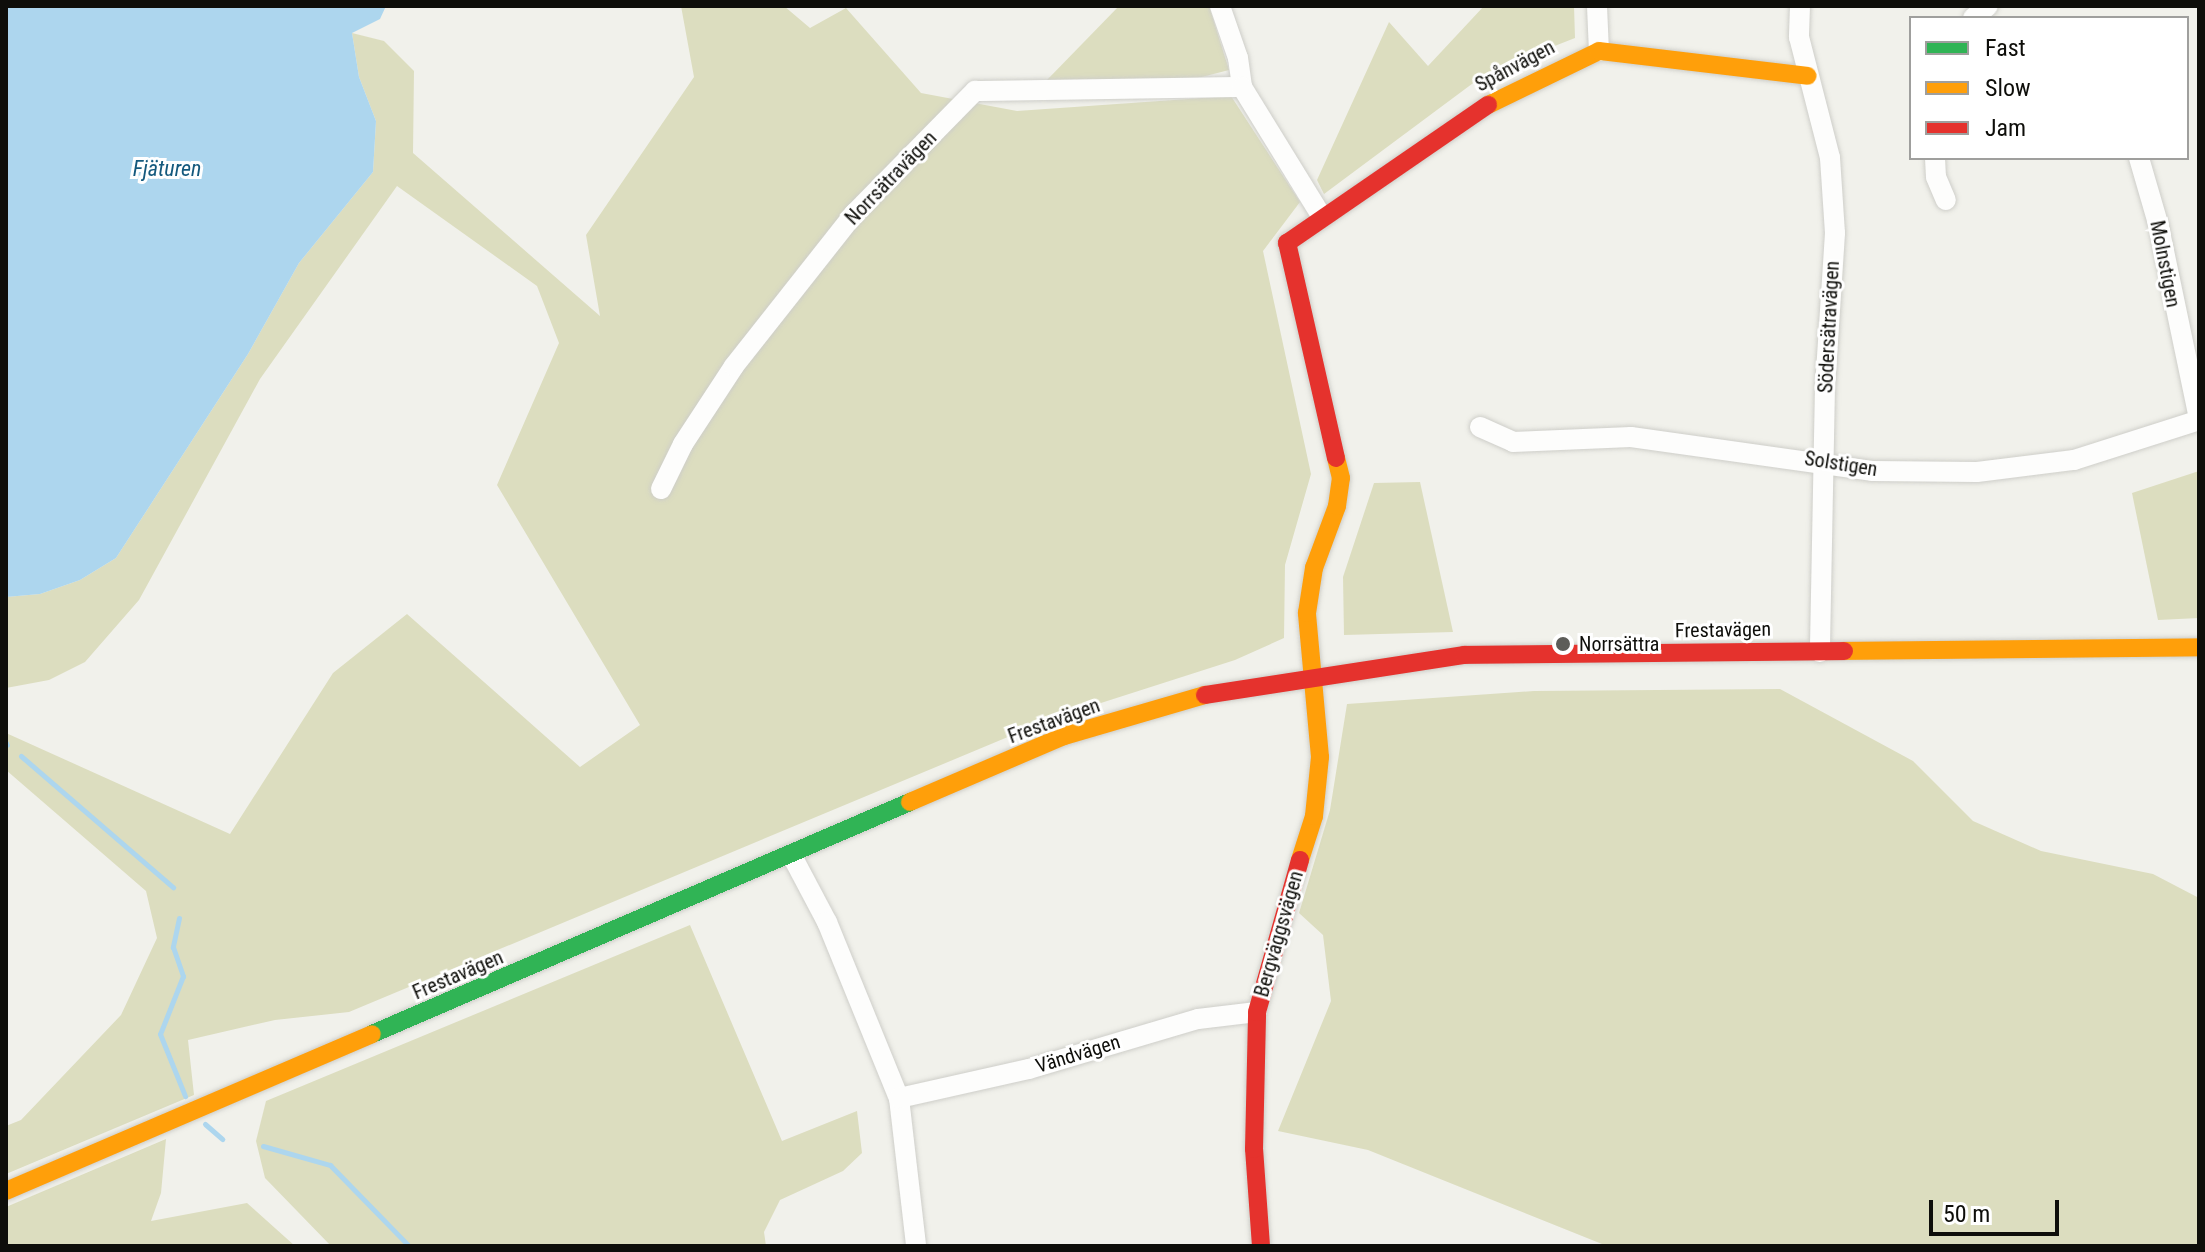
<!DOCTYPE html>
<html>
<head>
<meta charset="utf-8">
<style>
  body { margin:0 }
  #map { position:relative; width:2205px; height:1252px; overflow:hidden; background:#f1f1eb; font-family:"Roboto Condensed",sans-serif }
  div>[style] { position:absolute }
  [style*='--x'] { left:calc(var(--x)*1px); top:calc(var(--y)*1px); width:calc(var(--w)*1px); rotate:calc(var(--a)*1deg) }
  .green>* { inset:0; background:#dcddbf }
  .water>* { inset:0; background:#add6ee }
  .stream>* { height:5px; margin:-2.5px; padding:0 2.5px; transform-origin:2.5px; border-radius:2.5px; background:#add6ee }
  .roads { filter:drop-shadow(0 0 2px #cecec9) drop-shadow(0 0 2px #cecec9) }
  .street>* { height:20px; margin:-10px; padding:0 10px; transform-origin:10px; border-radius:10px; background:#fdfdfc }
  .fast>* { height:18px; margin:-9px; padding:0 9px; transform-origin:9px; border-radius:9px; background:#30b455 }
  .slow>* { height:18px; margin:-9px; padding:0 9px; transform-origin:9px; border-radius:9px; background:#ff9f0a }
  .jam>* { height:18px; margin:-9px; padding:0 9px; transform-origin:9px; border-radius:9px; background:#e5322d }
  .dots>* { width:22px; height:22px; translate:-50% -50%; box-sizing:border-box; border:4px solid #fff; border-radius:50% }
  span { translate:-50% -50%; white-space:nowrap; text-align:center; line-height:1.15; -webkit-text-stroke:6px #fff; paint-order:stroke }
  .street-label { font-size:20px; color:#0e0e0a }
  .poi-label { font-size:20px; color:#0e0e0a }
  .left { translate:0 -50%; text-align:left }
  .water-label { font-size:22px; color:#14597d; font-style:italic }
  .frame { position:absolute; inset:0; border:8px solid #0e0e0a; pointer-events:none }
  .legend { position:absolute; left:1909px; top:16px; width:280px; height:144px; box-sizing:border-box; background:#fff; border:2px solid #9f9f9d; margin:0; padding:10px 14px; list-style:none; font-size:24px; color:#0e0e0a }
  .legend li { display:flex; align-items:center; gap:16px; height:40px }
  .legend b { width:40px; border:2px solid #9f9f9d }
  .scale { position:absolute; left:1929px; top:1200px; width:130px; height:36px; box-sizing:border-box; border:4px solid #0e0e0a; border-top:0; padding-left:10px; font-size:24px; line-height:28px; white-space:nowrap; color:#0e0e0a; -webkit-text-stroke:6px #fff; paint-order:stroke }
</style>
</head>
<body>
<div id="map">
  <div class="green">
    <div style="clip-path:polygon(681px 6px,784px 6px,810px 28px,846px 8px,921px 93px,1017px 111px,1231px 96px,1300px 202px,1263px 251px,1311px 474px,1285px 565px,1284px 638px,1235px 660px,1051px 719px,349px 1012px,275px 1020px,188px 1040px,194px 1095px,6px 1174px,6px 1126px,21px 1120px,121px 1015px,157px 938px,146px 891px,6px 770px,6px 733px,230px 834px,333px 673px,407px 614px,580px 767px,640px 725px,497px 485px,559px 343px,537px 286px,397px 186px,260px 379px,139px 600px,85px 662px,49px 680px,6px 688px,6px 597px,40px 594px,80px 580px,116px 558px,248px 354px,299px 263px,373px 172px,376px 121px,359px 77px,352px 33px,384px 41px,414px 71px,413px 153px,600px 316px,586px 235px,694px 77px)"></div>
    <div style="clip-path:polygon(1119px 6px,1209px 6px,1229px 70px,1198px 78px,1046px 81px)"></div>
    <div style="clip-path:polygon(1484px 6px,1574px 6px,1575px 38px,1488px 72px,1324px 194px,1317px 180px,1389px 22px,1428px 66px)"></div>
    <div style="clip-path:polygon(2199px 471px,2199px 618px,2158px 620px,2132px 493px)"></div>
    <div style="clip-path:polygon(1420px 482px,1453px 632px,1344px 635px,1343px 577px,1374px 483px)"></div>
    <div style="clip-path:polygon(1780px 689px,1913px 761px,1973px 821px,2041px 851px,2153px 874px,2199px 898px,2199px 1246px,1607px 1246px,1368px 1150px,1278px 1131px,1331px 1001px,1323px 935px,1299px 913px,1330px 810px,1347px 704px,1534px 691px)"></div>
    <div style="clip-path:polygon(690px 925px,782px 1141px,857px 1111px,862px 1153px,843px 1171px,780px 1200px,764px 1232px,766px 1246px,331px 1246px,265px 1178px,256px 1141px,266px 1101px)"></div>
    <div style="clip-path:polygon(166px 1139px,161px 1193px,151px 1221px,247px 1203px,295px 1246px,6px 1246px,6px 1207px)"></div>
  </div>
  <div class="water">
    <div style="clip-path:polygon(6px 6px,386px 6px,380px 19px,352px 33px,359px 77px,376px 121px,373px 172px,299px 263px,248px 354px,116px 558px,80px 580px,40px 594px,6px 597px)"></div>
  </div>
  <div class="stream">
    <div style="--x:6;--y:743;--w:2;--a:63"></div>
    <div style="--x:21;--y:756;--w:201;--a:40.8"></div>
    <div style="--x:179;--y:918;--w:30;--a:102"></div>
    <div style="--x:173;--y:947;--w:31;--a:71"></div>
    <div style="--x:183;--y:976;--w:62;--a:111.6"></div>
    <div style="--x:160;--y:1034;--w:67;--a:68"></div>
    <div style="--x:205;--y:1124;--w:23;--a:41"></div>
    <div style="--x:263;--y:1146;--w:70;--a:15.8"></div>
    <div style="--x:330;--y:1165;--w:113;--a:45.7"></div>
  </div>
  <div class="roads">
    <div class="street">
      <div style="--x:1220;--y:6;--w:55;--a:70.9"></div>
      <div style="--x:1238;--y:58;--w:29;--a:82"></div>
      <div style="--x:1597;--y:6;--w:45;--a:87.5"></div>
      <div style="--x:1800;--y:6;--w:31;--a:92"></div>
      <div style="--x:1799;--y:37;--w:125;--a:75.6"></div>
      <div style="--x:1830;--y:158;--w:75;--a:86.2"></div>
      <div style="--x:1835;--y:233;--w:153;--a:93.7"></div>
      <div style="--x:1825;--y:386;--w:266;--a:91.1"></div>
      <div style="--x:1973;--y:18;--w:19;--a:-39"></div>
      <div style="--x:1935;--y:158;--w:19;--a:87"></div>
      <div style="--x:1936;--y:177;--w:25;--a:67"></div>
      <div style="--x:2139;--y:158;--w:72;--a:73.8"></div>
      <div style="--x:2159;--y:227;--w:195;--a:78.2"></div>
      <div style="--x:1480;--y:427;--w:36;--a:24"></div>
      <div style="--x:1513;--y:442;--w:118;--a:-2.4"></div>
      <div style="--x:1631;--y:437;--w:243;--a:8"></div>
      <div style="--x:1872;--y:471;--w:105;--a:0.5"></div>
      <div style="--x:1977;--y:472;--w:98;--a:-7.1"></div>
      <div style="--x:2074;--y:460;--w:131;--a:-17.7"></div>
      <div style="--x:661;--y:489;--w:50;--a:-63.9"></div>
      <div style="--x:683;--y:444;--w:93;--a:-56.8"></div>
      <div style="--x:734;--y:366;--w:194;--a:-51.7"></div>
      <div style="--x:854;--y:214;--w:173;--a:-45.5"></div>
      <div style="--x:975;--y:91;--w:267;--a:-0.9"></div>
      <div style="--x:1242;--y:87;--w:153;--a:58.4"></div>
      <div style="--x:792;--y:856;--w:75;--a:62.1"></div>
      <div style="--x:827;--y:922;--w:190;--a:67.8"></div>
      <div style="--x:899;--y:1098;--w:149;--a:83.4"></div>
      <div style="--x:899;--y:1098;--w:133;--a:-12.6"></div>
      <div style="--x:1029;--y:1069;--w:176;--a:-16.5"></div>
      <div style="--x:1198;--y:1019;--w:59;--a:-6.8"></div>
    </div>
    <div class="fast">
      <div style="--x:372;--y:1034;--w:586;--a:-23.33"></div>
    </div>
    <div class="slow">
      <div style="--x:1488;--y:105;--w:123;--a:-25.9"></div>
      <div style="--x:1599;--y:51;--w:210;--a:6.8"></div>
      <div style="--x:1844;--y:651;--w:355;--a:-0.6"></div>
      <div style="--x:910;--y:802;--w:168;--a:-23.2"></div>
      <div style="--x:1064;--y:736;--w:147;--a:-16.2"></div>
      <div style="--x:1300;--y:860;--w:46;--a:-72.3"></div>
      <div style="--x:1314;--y:816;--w:59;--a:-84.2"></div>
      <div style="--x:1320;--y:757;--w:145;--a:-95.2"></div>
      <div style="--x:1307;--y:613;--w:46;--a:-81.2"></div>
      <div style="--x:1314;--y:568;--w:66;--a:-69.6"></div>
      <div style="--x:1337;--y:506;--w:28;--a:-82"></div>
      <div style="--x:1341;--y:478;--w:21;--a:-104"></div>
      <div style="--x:6;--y:1191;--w:398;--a:-23.2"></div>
    </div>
    <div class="jam">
      <div style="--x:1336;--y:458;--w:221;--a:-102.8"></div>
      <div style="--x:1287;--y:243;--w:244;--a:-34.5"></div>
      <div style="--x:1205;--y:695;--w:262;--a:-8.8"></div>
      <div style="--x:1464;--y:655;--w:380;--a:-0.6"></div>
      <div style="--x:1261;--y:1246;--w:97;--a:-94.1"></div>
      <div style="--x:1254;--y:1149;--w:137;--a:-88.7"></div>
      <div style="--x:1257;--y:1012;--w:158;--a:-74.2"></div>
    </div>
  </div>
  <div class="dots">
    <div style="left:1563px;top:644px;background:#5d5d59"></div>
  </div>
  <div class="street-label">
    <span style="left:1515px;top:66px;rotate:-28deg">Spånvägen</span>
    <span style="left:891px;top:178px;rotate:-46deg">Norrsätravägen</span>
    <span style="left:2165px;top:264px;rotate:79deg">Molnstigen</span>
    <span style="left:1829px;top:327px;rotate:-87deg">Södersätravägen</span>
    <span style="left:1841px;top:464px;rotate:9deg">Solstigen</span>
    <span style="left:1723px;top:630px;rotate:-1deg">Frestavägen</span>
    <span style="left:1054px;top:721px;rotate:-20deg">Frestavägen</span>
    <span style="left:1279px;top:934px;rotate:-74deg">Bergväggsvägen</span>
    <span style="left:458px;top:975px;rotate:-23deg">Frestavägen</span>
    <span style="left:1078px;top:1054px;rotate:-17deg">Vändvägen</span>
  </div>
  <div class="poi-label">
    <span class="left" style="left:1579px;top:644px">Norrsättra</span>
  </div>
  <div class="water-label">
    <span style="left:167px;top:169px">Fjäturen</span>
  </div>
  <div class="frame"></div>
  <ul class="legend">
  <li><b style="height:10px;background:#30b455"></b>Fast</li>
  <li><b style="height:10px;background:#ff9f0a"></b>Slow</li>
  <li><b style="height:10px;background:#e5322d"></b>Jam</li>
  </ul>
  <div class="scale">50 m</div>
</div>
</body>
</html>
